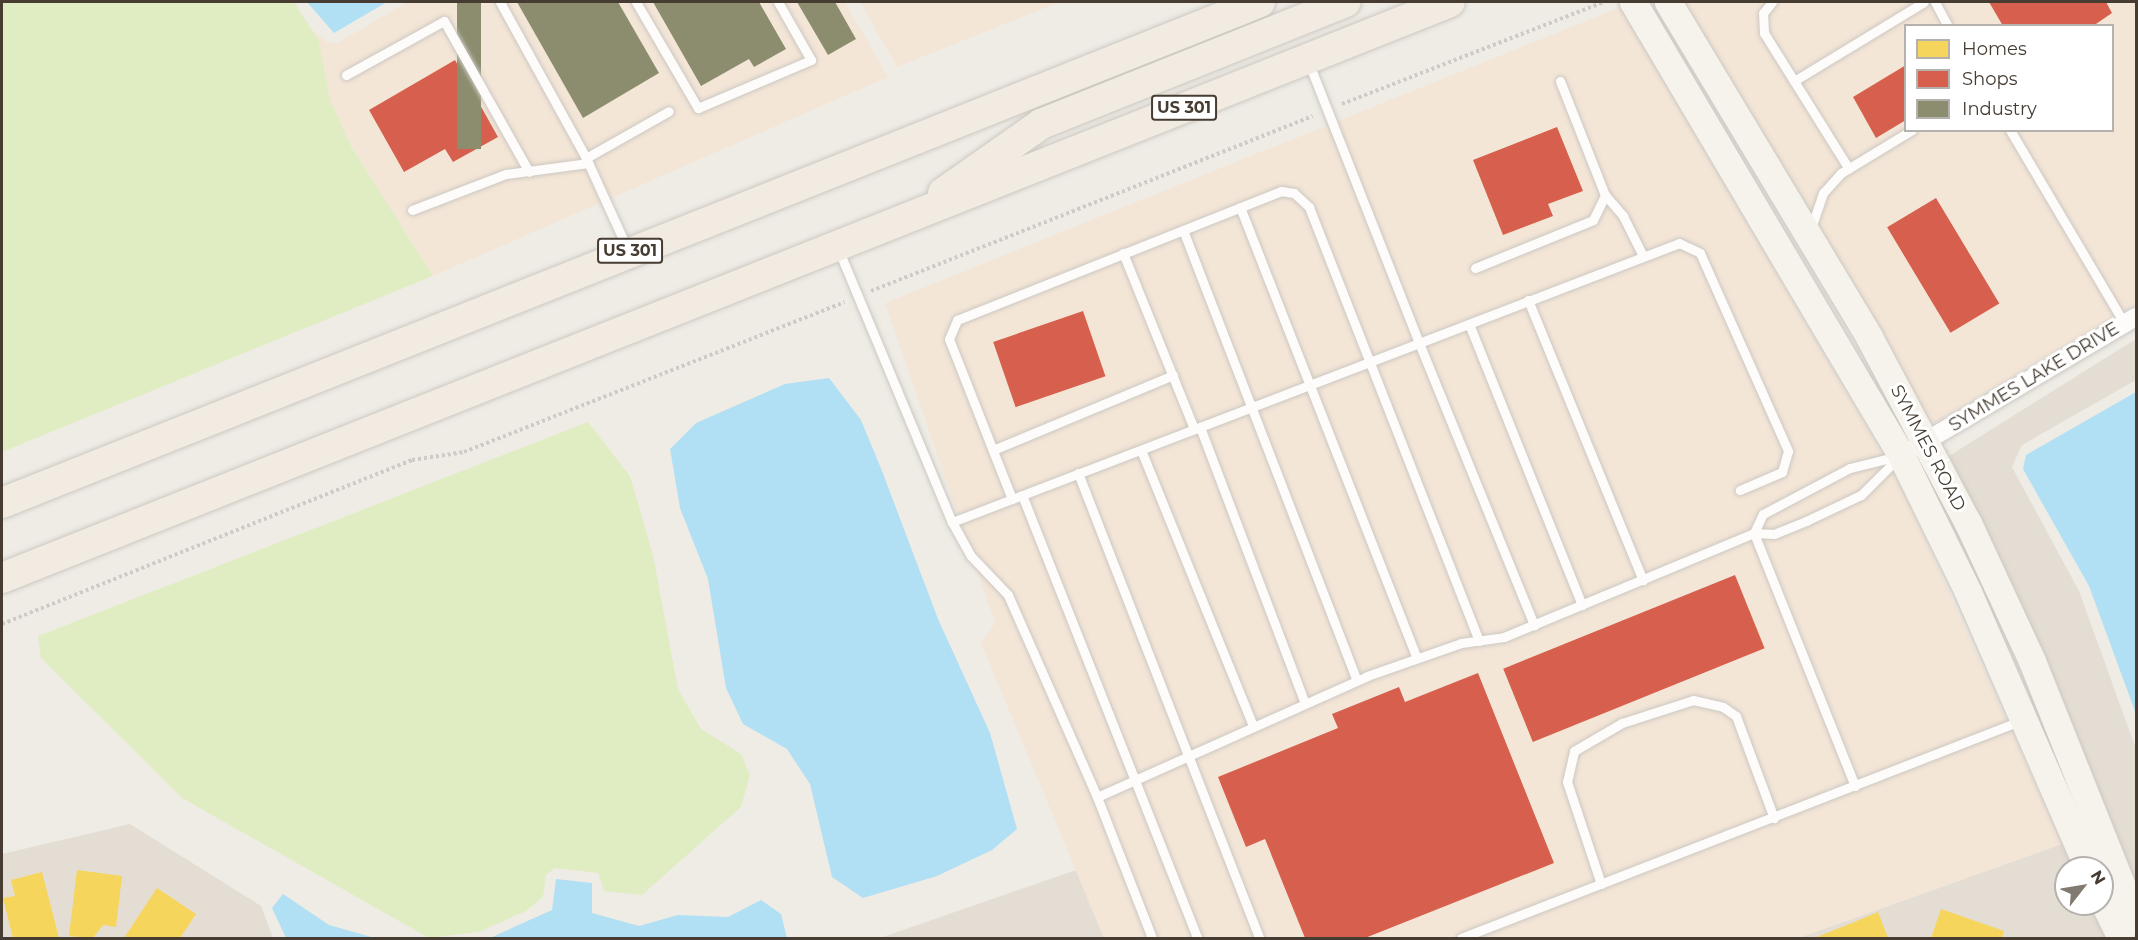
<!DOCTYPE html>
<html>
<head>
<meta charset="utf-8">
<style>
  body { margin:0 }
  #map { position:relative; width:2138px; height:940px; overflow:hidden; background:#efece6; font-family:Montserrat,sans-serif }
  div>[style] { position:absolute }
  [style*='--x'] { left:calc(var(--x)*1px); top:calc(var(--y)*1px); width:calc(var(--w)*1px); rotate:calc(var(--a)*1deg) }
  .residential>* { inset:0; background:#e4ddd3 }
  .commercial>* { inset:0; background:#f4e6d7 }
  .green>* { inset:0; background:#e0edc3 }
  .water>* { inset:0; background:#b1dff3 }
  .homes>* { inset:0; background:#f6d55c }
  .shops>* { inset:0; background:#d6604d; transform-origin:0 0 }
  .industry>* { inset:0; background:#8c8c6e; transform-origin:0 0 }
  .path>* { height:4px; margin-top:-2px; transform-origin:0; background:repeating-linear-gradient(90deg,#cecac5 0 3px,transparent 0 6px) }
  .roads { filter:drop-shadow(0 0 2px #ccc8c2) drop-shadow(0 0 2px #ccc8c2) }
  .lane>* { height:9px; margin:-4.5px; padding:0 4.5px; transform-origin:4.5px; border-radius:4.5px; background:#fdfcfb }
  .street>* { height:18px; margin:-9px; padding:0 9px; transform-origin:9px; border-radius:9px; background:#fdfcfb }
  .secondary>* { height:27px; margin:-13.5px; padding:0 13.5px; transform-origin:13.5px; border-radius:13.5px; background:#f6f3ed }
  .primary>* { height:30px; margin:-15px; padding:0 15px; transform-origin:15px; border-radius:15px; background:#f1ebe2 }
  span { translate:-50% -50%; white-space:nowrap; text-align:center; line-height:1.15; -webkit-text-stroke:6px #fff; paint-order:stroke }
  .shield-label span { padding:2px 4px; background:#fff; border:2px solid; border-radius:4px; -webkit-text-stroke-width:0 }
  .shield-label { font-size:16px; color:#463c32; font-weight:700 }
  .street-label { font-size:18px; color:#463c32 }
  .frame { position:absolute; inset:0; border:3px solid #463c32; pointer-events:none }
  .legend { position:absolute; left:1904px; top:24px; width:210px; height:108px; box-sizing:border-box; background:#fff; border:2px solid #b5b1ad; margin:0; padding:8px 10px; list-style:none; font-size:18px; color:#463c32 }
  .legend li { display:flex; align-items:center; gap:12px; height:30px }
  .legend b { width:30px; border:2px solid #b5b1ad }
  .north { position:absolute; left:2054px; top:856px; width:60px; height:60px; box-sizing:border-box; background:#fff; border:2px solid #b5b1ad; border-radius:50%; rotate:59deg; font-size:16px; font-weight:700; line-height:24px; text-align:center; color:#463c32 }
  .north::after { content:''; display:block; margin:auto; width:21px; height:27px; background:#817a71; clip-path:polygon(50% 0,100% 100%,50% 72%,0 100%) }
</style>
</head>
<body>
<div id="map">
  <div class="residential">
    <div style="clip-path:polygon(2136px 339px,2136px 380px,2022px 445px,2012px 467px,2079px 591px,2136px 749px,2136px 884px,2045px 655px,1949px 456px)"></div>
    <div style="clip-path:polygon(130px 824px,261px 906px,273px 938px,2px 938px,2px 854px)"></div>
    <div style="clip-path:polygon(2062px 844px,2073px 868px,2066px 868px,2066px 904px,2089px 904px,2106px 938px,1798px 938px)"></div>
    <div style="clip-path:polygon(1076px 870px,1104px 938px,880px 938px)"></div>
  </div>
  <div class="commercial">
    <div style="clip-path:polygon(407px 2px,845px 2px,888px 77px,433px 276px,351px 146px,330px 100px,313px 30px,328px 43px,339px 42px)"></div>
    <div style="clip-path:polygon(860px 2px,1060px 2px,897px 67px)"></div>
    <div style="clip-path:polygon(evenodd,1684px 2px,2136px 2px,2136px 303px,1932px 424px,1684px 2px,1906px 26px,2112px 26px,2112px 130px,1906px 130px,1906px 26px)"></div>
    <div style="clip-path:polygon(1621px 7px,1901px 486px,2062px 844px,1798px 938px,1104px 938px,981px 643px,995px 623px,885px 303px)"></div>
  </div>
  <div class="green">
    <div style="clip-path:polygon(2px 2px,294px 2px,319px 41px,330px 100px,351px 146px,433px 276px,2px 452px)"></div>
    <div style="clip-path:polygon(588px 422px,630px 476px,653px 555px,678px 689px,701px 729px,741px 754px,750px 775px,741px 807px,642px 895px,604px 891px,598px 873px,555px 868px,546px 875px,543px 897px,526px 911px,479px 932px,429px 938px,182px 798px,41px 658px,38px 636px)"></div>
  </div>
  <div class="water">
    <div style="clip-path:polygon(307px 2px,387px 2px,334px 33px)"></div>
    <div style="clip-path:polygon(829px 378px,861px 420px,882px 471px,938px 619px,990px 733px,1017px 829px,992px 850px,937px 876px,863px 898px,832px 877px,810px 784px,787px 749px,743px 724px,726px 688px,708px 579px,680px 508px,670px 449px,696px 423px,785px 384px)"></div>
    <div style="clip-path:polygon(2136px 392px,2136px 714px,2089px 586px,2023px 469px,2026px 455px)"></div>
    <div style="clip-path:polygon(556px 879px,592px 883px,592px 913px,639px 926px,678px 915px,728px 917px,761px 900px,781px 914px,787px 938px,490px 938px,552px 910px)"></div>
    <div style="clip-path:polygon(283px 894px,329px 925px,375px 938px,286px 938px,272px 908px)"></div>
  </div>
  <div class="homes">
    <div style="clip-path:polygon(77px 870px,122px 876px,116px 927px,103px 925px,93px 938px,69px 936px)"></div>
    <div style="clip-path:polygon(42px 872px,59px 938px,13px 938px,3px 898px,15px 896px,11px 880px)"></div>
    <div style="clip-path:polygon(157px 888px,196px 914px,180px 938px,124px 938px)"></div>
    <div style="clip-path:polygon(1941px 909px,2004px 931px,2002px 938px,1931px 938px)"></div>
    <div style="clip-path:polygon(1878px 912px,1888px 938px,1814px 938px,1847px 925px)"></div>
  </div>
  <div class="shops">
    <div style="clip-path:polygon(1989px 2px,2106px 2px,2112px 13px,2093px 26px,2003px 26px)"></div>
    <div style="clip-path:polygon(455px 60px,498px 137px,453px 162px,445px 149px,404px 172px,369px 110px)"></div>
    <div style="clip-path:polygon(1906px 65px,1906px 120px,1876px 138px,1853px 97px)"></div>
    <div style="clip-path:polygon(1557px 127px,1583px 191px,1548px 204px,1553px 216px,1503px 235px,1473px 160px)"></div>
    <div style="left:1936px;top:198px;width:123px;height:57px;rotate:59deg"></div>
    <div style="left:1083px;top:311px;width:69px;height:95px;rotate:71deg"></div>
    <div style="left:1735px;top:575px;width:79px;height:250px;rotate:68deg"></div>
    <div style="clip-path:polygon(1478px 673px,1554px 863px,1365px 938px,1305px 938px,1265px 839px,1246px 847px,1218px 777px,1338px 728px,1332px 714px,1399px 687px,1405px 702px)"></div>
  </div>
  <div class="industry">
    <div style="left:457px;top:2px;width:24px;height:147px"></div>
    <div style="clip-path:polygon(517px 2px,618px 2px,659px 73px,583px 118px)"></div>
    <div style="clip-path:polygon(653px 2px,759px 2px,786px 49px,754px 67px,749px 59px,701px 86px)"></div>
    <div style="clip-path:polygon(797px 2px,835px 2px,856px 39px,828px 55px)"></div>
  </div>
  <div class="path">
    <div style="--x:1342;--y:104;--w:280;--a:-21.3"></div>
    <div style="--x:871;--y:291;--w:475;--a:-21.6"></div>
    <div style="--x:2;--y:624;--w:442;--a:-21.8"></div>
    <div style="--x:412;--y:460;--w:53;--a:-8.7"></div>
    <div style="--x:464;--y:452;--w:409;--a:-21.5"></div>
  </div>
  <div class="roads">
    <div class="lane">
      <div style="--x:500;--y:2;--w:178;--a:61.1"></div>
      <div style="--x:586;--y:158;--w:101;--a:65.5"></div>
      <div style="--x:636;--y:2;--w:123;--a:59.7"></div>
      <div style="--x:698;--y:108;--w:123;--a:-23"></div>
      <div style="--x:811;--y:60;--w:67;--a:-119.6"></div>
      <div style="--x:1772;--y:2;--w:14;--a:129"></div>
      <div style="--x:1763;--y:13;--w:20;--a:87"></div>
      <div style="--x:1764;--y:33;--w:160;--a:58"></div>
      <div style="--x:1935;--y:2;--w:27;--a:62"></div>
      <div style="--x:1308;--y:61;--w:303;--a:68.5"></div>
      <div style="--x:1419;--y:343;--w:279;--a:-21"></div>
      <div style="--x:1679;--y:243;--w:23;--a:25"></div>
      <div style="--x:1700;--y:253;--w:217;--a:66"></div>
      <div style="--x:1788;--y:451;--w:22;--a:106"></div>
      <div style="--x:1782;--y:472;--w:46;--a:156.8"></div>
      <div style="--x:346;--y:75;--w:112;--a:-28.9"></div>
      <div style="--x:444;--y:21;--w:173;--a:60.6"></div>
      <div style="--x:1560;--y:81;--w:123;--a:68.5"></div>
      <div style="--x:1605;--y:195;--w:28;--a:49"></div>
      <div style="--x:1623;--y:216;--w:45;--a:63.4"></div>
      <div style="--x:1794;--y:81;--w:152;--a:-31.3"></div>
      <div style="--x:2010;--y:130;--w:224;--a:59.4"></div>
      <div style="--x:586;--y:158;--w:95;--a:-29.5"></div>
      <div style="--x:1240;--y:207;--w:484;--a:68.6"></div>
      <div style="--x:412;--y:210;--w:101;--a:-21"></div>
      <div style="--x:506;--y:174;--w:83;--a:-7.6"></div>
      <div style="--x:1183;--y:230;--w:482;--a:68.9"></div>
      <div style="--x:1810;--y:231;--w:40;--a:-71.1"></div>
      <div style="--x:1823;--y:193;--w:27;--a:-48"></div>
      <div style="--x:1841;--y:173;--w:83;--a:-31.2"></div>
      <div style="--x:839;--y:251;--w:294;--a:67.4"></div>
      <div style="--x:952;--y:522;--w:500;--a:-20.97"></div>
      <div style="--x:1419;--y:343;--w:305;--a:67.8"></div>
      <div style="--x:1123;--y:253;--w:190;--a:68"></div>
      <div style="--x:1475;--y:268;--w:127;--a:-22.1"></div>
      <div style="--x:1593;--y:220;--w:28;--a:-64"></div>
      <div style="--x:1528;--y:300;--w:303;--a:67.7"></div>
      <div style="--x:1469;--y:324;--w:303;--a:68.1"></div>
      <div style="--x:1200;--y:427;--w:295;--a:69.2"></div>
      <div style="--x:993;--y:450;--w:195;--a:-22.6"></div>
      <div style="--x:1141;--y:450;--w:298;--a:67.9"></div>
      <div style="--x:1078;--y:473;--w:499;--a:68.7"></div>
      <div style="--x:1022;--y:495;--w:476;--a:68.4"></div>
      <div style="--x:1012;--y:499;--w:172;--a:-111.5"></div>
      <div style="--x:949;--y:339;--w:21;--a:-67"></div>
      <div style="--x:957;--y:320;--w:349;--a:-21.7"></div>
      <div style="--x:1281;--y:191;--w:13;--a:9"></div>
      <div style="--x:1294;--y:193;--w:21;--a:43"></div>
      <div style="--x:1309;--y:207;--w:466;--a:68.6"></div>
      <div style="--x:952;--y:522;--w:39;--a:61"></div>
      <div style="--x:971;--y:556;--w:54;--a:46.5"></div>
      <div style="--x:1008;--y:595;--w:221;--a:66.2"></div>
      <div style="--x:1855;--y:786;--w:272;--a:-111.8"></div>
      <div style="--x:1754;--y:533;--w:21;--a:-65"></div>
      <div style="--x:1763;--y:514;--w:98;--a:-27.9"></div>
      <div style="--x:1850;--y:468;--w:49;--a:-14"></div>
      <div style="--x:1601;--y:884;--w:108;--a:-108.4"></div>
      <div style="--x:1567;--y:782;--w:32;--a:-77"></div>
      <div style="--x:1574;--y:751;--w:56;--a:-30.3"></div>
      <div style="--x:1622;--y:723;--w:75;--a:-17.9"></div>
      <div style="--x:1693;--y:700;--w:31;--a:13"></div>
      <div style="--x:1723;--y:707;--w:16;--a:35"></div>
      <div style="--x:1736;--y:716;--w:109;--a:69.6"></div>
      <div style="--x:1152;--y:938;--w:151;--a:-111.3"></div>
      <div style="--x:1097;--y:797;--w:296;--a:-24.1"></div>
      <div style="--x:1367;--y:676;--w:100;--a:-19.3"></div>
      <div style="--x:1461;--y:643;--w:43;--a:-7.9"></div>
      <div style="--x:1504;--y:637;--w:271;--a:-22.6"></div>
      <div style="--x:1754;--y:533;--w:20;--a:3"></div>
      <div style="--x:1774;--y:534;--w:35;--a:-22"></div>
      <div style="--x:1806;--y:521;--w:61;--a:-25.3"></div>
      <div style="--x:1861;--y:495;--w:54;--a:-45"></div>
      <div style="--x:1461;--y:938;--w:600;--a:-21.22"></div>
    </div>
    <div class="street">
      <div style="--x:1916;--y:447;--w:256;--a:-30.6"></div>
    </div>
    <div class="secondary">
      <div style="--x:1633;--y:2;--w:526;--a:59.39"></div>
      <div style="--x:1901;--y:455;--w:153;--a:63.9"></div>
      <div style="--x:1968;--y:592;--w:301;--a:66.5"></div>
      <div style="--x:1668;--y:2;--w:391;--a:59"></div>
      <div style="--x:1869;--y:337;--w:211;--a:62"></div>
      <div style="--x:1968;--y:523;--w:152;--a:65.1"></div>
      <div style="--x:2032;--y:661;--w:280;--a:68.2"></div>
      <div style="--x:2102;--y:899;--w:43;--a:64"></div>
    </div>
    <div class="primary">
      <div style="--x:943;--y:193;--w:120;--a:-35.1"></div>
      <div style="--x:1041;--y:124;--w:328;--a:-21.8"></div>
      <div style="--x:2;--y:503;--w:1354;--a:-21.71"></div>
      <div style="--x:2;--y:578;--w:1558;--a:-21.69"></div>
    </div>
  </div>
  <div class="shield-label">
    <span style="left:1184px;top:108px">US 301</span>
    <span style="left:630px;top:251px">US 301</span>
  </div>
  <div class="street-label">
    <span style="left:2034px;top:377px;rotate:-31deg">SYMMES LAKE DRIVE</span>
    <span style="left:1928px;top:448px;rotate:62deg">SYMMES ROAD</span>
  </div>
  <div class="frame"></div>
  <ul class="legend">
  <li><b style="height:16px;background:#f6d55c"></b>Homes</li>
  <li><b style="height:16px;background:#d6604d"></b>Shops</li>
  <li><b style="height:16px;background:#8c8c6e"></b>Industry</li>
  </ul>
  <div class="north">N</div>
</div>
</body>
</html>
